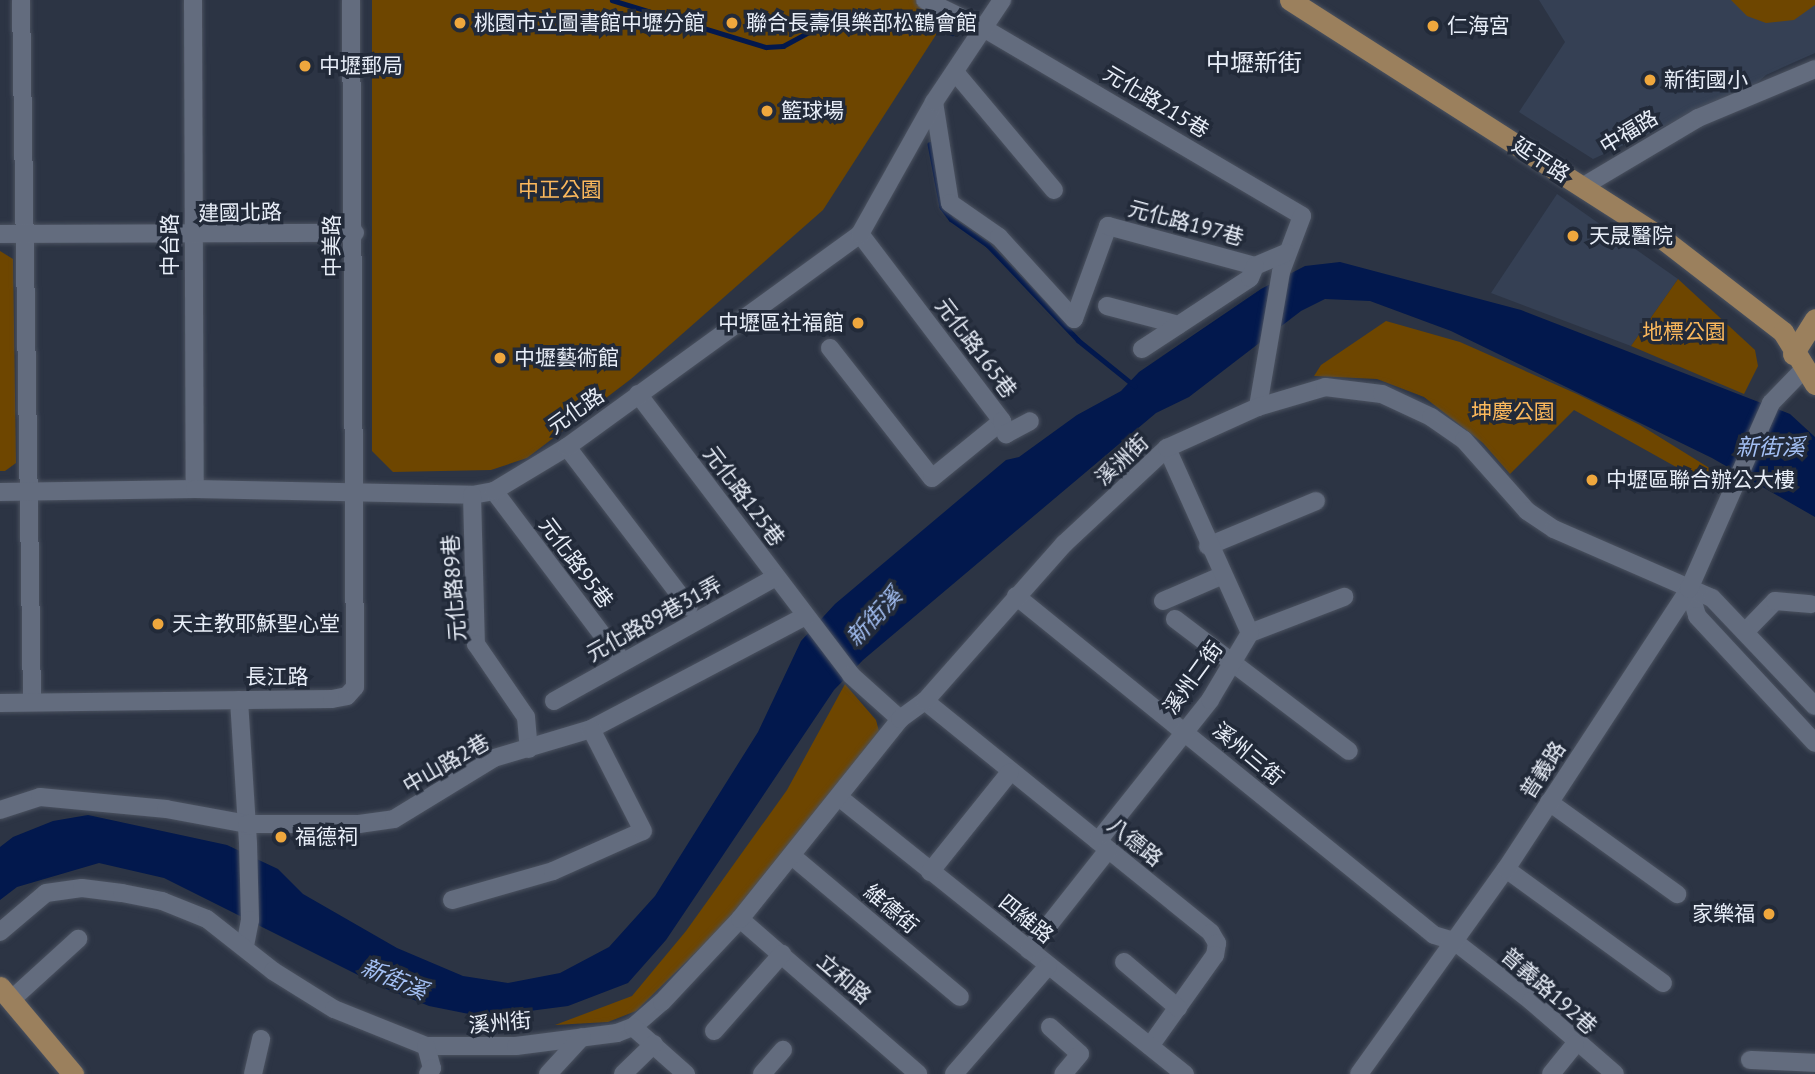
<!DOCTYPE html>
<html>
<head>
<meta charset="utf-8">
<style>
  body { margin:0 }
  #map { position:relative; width:1815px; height:1074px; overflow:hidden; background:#2c3444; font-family:"PT Sans","Noto Sans TC",sans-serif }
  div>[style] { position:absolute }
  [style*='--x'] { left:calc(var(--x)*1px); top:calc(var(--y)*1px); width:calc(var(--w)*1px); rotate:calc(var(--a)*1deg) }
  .built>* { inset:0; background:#354054 }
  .green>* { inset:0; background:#6e4600 }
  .water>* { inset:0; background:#02184d }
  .stream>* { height:4.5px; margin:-2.25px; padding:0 2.25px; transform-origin:2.25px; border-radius:2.25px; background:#02184d }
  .roads { filter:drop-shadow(0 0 2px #4b5260) drop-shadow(0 0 2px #4b5260) }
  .minor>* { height:18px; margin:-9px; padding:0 9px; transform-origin:9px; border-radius:9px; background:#636c7e }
  .major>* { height:21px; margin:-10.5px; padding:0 10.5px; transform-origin:10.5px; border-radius:10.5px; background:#9b805d }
  .dots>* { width:19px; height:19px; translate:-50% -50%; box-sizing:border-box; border:4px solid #222a39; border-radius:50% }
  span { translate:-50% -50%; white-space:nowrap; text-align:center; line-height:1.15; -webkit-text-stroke:7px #222a39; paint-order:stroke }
  .poi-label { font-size:21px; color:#e8eef8 }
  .left { translate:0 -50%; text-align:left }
  .right { translate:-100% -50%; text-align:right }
  .street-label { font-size:21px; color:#e8eef8 }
  .park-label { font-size:21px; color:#fbb85c }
  .water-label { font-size:23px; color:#a4c0f4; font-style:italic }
  .quarter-label { font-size:24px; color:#e8eef8 }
</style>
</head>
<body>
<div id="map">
  <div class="built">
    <div style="clip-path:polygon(1539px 0,1815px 0,1815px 53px,1766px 75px,1754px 86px,1593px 159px,1519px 112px,1565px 42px)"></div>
    <div style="clip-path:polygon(1557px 194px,1678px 279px,1631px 346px,1491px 293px)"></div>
  </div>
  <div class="green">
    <div style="clip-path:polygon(372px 0,926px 0,952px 10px,823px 210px,631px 379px,527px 458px,491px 470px,393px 472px,372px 451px)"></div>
    <div style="clip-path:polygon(1731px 0,1815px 0,1815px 5px,1794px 20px,1766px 23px,1747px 16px)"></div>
    <div style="clip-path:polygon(0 251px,13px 259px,16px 463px,5px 471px,0 471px)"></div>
    <div style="clip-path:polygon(1678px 279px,1755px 350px,1758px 366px,1744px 394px,1631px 346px)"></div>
    <div style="clip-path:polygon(1386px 321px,1460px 342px,1577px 394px,1640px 425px,1711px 469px,1703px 482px,1574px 410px,1510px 474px,1483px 443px,1424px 397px,1377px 379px,1314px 376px,1321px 365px)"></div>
    <div style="clip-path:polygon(845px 684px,876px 720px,879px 731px,743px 906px,636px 1011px,608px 1022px,555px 1025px,632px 996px,686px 931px,787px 790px)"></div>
  </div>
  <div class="water">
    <div style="clip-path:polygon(1340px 262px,1521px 310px,1790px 414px,1815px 437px,1815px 517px,1712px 458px,1451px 331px,1370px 301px,1325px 299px,1301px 311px,1189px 397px,1156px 413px,863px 660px,834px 690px,666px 940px,628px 983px,568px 1006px,484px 1017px,429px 1006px,384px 988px,164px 878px,99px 863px,17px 887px,0 900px,0 847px,13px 837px,53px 821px,88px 815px,227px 845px,278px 869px,303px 894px,397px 948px,463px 976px,508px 983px,560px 973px,609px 947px,655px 896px,758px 732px,801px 641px,835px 604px,1006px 460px,1019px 457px,1077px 415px,1121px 391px,1139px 372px,1261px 289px,1305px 266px)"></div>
  </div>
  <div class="stream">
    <div style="--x:612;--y:0;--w:161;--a:17"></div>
    <div style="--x:766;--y:47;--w:17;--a:-3"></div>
    <div style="--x:783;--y:46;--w:44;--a:-28.3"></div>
    <div style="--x:822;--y:25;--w:58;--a:-10.9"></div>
    <div style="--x:879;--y:14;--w:29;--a:6"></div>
    <div style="--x:908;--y:17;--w:47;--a:20"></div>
    <div style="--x:930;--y:144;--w:64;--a:79.2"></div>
    <div style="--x:942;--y:207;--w:15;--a:53"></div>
    <div style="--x:951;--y:219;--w:45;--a:35.1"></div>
    <div style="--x:988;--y:245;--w:131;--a:46.5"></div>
    <div style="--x:1078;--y:340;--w:73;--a:38.9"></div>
  </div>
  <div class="roads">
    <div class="minor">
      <div style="--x:21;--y:0;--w:700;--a:89.1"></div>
      <div style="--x:193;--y:0;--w:489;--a:89.8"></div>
      <div style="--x:925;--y:0;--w:67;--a:25.8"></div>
      <div style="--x:985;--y:29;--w:368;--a:30.5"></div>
      <div style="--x:1302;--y:216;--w:60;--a:110.6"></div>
      <div style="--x:1281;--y:272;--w:137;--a:99.7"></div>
      <div style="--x:955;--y:72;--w:154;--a:50"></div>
      <div style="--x:934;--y:102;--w:102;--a:81"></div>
      <div style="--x:950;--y:203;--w:60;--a:34.8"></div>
      <div style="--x:999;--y:237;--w:111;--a:47.6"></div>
      <div style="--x:1074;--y:319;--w:99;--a:-69.9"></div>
      <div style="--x:1108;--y:226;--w:152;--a:15.2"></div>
      <div style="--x:1255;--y:266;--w:34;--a:-23"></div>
      <div style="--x:1582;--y:187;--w:135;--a:-30.7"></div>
      <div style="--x:1698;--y:118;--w:127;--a:-22.7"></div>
      <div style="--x:0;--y:234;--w:355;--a:-0.2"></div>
      <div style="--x:1107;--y:306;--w:74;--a:14.8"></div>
      <div style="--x:830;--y:348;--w:165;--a:51.9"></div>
      <div style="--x:932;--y:478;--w:90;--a:-39.2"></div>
      <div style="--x:1002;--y:421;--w:235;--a:-127.2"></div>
      <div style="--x:1142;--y:349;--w:129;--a:-33.3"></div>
      <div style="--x:1250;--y:278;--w:13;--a:-67"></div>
      <div style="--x:638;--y:394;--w:353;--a:52.8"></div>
      <div style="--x:851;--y:675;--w:66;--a:41.9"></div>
      <div style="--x:1002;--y:421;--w:14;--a:73"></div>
      <div style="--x:1006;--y:434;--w:27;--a:-28"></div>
      <div style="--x:567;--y:447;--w:201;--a:52.7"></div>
      <div style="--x:494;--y:491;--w:213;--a:53"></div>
      <div style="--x:0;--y:492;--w:195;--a:-0.9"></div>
      <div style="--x:195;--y:489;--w:277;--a:1.2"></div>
      <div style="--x:472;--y:495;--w:22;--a:-10"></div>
      <div style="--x:494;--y:491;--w:85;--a:-31.1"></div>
      <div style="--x:567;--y:447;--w:362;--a:-36"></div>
      <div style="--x:860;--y:234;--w:151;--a:-60.7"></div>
      <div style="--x:934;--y:102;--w:123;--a:-56.3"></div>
      <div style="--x:472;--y:495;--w:149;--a:88.5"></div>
      <div style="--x:476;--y:644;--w:88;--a:55.6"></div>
      <div style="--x:526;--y:717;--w:32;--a:85"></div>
      <div style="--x:1208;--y:546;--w:117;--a:-22.6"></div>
      <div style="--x:1689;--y:589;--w:28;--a:73"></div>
      <div style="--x:1697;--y:616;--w:173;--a:47.1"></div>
      <div style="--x:1016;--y:596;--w:538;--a:39.04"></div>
      <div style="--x:1434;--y:935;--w:21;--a:17"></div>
      <div style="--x:1454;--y:941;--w:98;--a:37.9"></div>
      <div style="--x:1531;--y:1001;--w:111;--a:41"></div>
      <div style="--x:1163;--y:601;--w:63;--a:-23.3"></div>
      <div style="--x:1175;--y:619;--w:218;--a:37.2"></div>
      <div style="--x:1745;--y:632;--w:43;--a:-45.9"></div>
      <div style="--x:1775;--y:601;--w:36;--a:5"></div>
      <div style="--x:1250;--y:633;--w:101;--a:-21"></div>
      <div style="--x:239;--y:700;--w:143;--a:86.4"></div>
      <div style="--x:248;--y:843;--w:77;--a:88.5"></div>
      <div style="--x:250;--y:920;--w:26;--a:101"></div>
      <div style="--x:554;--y:701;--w:254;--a:-29.2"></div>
      <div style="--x:925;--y:701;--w:368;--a:39"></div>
      <div style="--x:1211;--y:933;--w:12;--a:59"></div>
      <div style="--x:1217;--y:943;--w:12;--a:99"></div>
      <div style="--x:1215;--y:955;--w:112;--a:125.5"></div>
      <div style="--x:0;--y:703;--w:332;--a:-0.7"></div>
      <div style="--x:332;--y:699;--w:15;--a:-11"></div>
      <div style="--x:347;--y:696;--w:12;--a:-48"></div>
      <div style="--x:355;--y:687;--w:687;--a:-90.33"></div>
      <div style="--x:840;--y:798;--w:442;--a:38.7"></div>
      <div style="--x:1549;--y:802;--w:158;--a:35.7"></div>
      <div style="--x:0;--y:810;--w:42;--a:-18"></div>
      <div style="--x:40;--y:797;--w:127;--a:5.4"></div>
      <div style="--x:166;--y:809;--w:82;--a:10.5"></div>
      <div style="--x:247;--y:824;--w:112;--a:0"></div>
      <div style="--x:359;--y:824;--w:35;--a:-8"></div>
      <div style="--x:394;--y:819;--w:117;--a:-31.4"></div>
      <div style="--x:494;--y:758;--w:101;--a:-16.6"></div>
      <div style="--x:591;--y:729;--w:242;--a:-27.8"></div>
      <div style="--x:1098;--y:841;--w:180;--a:-51.5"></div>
      <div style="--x:1210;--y:700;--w:78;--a:-59.2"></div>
      <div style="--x:1250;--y:633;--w:203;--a:-114.2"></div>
      <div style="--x:792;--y:856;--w:219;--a:40"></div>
      <div style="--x:1506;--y:869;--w:194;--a:36"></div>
      <div style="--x:930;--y:872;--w:128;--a:-51.3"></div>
      <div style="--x:452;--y:900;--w:105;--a:-16"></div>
      <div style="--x:553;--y:871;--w:98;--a:-24"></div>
      <div style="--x:643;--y:831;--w:114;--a:-117"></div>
      <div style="--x:740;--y:919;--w:236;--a:41"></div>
      <div style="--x:0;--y:932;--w:60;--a:-40.3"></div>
      <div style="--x:46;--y:893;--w:36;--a:-8"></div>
      <div style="--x:82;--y:888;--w:40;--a:7.1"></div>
      <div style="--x:122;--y:893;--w:41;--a:11.3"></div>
      <div style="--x:162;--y:901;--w:48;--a:21.8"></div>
      <div style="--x:207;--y:919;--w:84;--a:38.2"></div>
      <div style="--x:273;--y:971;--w:72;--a:31.9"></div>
      <div style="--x:334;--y:1009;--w:99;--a:21.9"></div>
      <div style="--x:426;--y:1046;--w:90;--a:0"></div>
      <div style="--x:516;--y:1046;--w:102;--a:-7.3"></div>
      <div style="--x:617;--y:1033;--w:17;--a:-21"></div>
      <div style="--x:633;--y:1027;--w:38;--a:-41"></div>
      <div style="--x:662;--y:1002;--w:114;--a:-46.8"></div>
      <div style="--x:740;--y:919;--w:256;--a:-51.3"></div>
      <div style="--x:900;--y:719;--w:31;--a:-36"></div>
      <div style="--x:925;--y:701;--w:210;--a:-48.5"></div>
      <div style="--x:1064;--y:544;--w:141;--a:-43"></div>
      <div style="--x:1167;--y:448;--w:100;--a:-24.3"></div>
      <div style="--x:1258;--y:407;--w:70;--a:-16.6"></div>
      <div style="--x:1325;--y:387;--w:57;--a:7"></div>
      <div style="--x:1382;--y:394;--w:54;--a:25.1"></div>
      <div style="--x:1431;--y:417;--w:40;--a:34.9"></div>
      <div style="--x:1464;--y:440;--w:95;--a:48.4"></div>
      <div style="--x:1527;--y:511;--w:32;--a:34"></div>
      <div style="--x:1554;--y:529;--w:172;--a:23.6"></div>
      <div style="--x:1712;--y:598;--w:149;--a:46.4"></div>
      <div style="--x:1029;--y:950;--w:127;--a:-51.7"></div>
      <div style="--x:1124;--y:962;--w:71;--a:40.4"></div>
      <div style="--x:11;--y:1000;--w:91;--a:-42.3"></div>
      <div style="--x:633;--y:1027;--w:71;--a:41.6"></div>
      <div style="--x:1050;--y:1027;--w:40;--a:42"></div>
      <div style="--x:1080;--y:1054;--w:26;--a:130"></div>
      <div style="--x:714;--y:1031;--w:103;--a:-48.6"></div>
      <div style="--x:426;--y:1046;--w:23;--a:75"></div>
      <div style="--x:432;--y:1068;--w:7;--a:124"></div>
      <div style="--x:1750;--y:1060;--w:65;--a:2.6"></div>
      <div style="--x:253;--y:1074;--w:36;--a:-77"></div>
      <div style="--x:548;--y:1074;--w:50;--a:-47.4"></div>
      <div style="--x:623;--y:1074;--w:43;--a:-44.1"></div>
      <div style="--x:762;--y:1074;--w:32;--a:-49"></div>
      <div style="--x:954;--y:1074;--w:143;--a:-49"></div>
      <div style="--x:1359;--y:1074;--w:252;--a:-54.4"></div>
      <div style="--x:1506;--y:869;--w:334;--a:-56.8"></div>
      <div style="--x:1689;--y:589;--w:203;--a:-66.2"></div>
      <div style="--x:1771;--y:403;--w:47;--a:-45.9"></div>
      <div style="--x:1551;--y:1074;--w:38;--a:-51"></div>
    </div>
    <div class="major">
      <div style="--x:1290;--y:0;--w:438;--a:32.6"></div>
      <div style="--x:1659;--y:236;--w:157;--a:37.7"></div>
      <div style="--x:1783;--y:332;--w:61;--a:58.4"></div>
      <div style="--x:1793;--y:354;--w:41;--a:-57.8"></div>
      <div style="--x:0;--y:987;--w:114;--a:50"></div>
    </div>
  </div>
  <div class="dots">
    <div style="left:460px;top:23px;background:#efa73d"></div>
    <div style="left:732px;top:23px;background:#efa73d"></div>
    <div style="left:1433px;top:26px;background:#efa73d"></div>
    <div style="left:305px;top:66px;background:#efa73d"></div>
    <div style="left:1650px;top:80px;background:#efa73d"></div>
    <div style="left:767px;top:111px;background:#efa73d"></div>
    <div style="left:1573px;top:236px;background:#efa73d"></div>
    <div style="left:858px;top:323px;background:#efa73d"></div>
    <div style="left:500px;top:358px;background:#efa73d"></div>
    <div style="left:1592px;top:480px;background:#efa73d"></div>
    <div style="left:158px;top:624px;background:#efa73d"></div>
    <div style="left:281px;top:837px;background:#efa73d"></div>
    <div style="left:1769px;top:914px;background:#efa73d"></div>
  </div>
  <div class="poi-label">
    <span class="left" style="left:474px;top:23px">桃園市立圖書館中壢分館</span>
    <span class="left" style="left:746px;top:23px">聯合長壽俱樂部松鶴會館</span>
    <span class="left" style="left:1447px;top:26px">仁海宮</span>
    <span class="left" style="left:319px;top:66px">中壢郵局</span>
    <span class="left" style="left:1664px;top:80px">新街國小</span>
    <span class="left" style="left:781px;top:111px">籃球場</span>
    <span class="left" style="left:1589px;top:236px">天晟醫院</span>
    <span class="right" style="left:844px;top:323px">中壢區社福館</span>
    <span class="left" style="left:514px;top:358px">中壢藝術館</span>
    <span class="left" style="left:1606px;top:480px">中壢區聯合辦公大樓</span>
    <span class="left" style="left:172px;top:624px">天主教耶穌聖心堂</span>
    <span class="left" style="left:295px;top:837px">福德祠</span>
    <span class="right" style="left:1755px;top:914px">家樂福</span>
  </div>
  <div class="street-label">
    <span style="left:1156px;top:102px;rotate:31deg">元化路215巷</span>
    <span style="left:1629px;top:132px;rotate:-31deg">中福路</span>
    <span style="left:1541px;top:160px;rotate:33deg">延平路</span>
    <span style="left:240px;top:213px;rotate:-1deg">建國北路</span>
    <span style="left:1186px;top:223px;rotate:15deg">元化路197巷</span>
    <span style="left:170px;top:245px;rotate:-90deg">中台路</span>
    <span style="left:332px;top:246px;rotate:-90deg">中美路</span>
    <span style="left:976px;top:348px;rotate:53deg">元化路165巷</span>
    <span style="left:576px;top:411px;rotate:-35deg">元化路</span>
    <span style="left:1122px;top:460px;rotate:-43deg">溪洲街</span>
    <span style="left:744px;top:496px;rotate:53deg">元化路125巷</span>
    <span style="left:576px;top:563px;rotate:53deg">元化路95巷</span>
    <span style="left:454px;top:588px;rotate:-94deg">元化路89巷</span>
    <span style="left:654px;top:619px;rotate:-29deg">元化路89巷31弄</span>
    <span style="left:277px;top:677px">長江路</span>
    <span style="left:1193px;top:678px;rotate:-54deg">溪州二街</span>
    <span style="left:1248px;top:754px;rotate:40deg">溪州三街</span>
    <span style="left:446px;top:764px;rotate:-30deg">中山路2巷</span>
    <span style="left:1543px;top:770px;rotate:-57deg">普義路</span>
    <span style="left:1135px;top:842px;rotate:39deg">八德路</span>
    <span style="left:891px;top:909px;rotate:40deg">維德街</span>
    <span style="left:1026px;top:919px;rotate:39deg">四維路</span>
    <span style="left:844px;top:979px;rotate:41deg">立和路</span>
    <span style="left:1549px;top:991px;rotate:41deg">普義路192巷</span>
    <span style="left:500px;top:1023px;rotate:-5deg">溪州街</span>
  </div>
  <div class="park-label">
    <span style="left:560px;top:190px">中正公園</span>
    <span style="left:1684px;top:332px">地標公園</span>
    <span style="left:1513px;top:412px">坤慶公園</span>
  </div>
  <div class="water-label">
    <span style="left:1770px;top:447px">新街溪</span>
    <span style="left:874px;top:617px;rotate:-47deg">新街溪</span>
    <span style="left:394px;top:979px;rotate:23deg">新街溪</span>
  </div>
  <div class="quarter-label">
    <span style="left:1254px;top:63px">中壢新街</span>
  </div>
</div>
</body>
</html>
